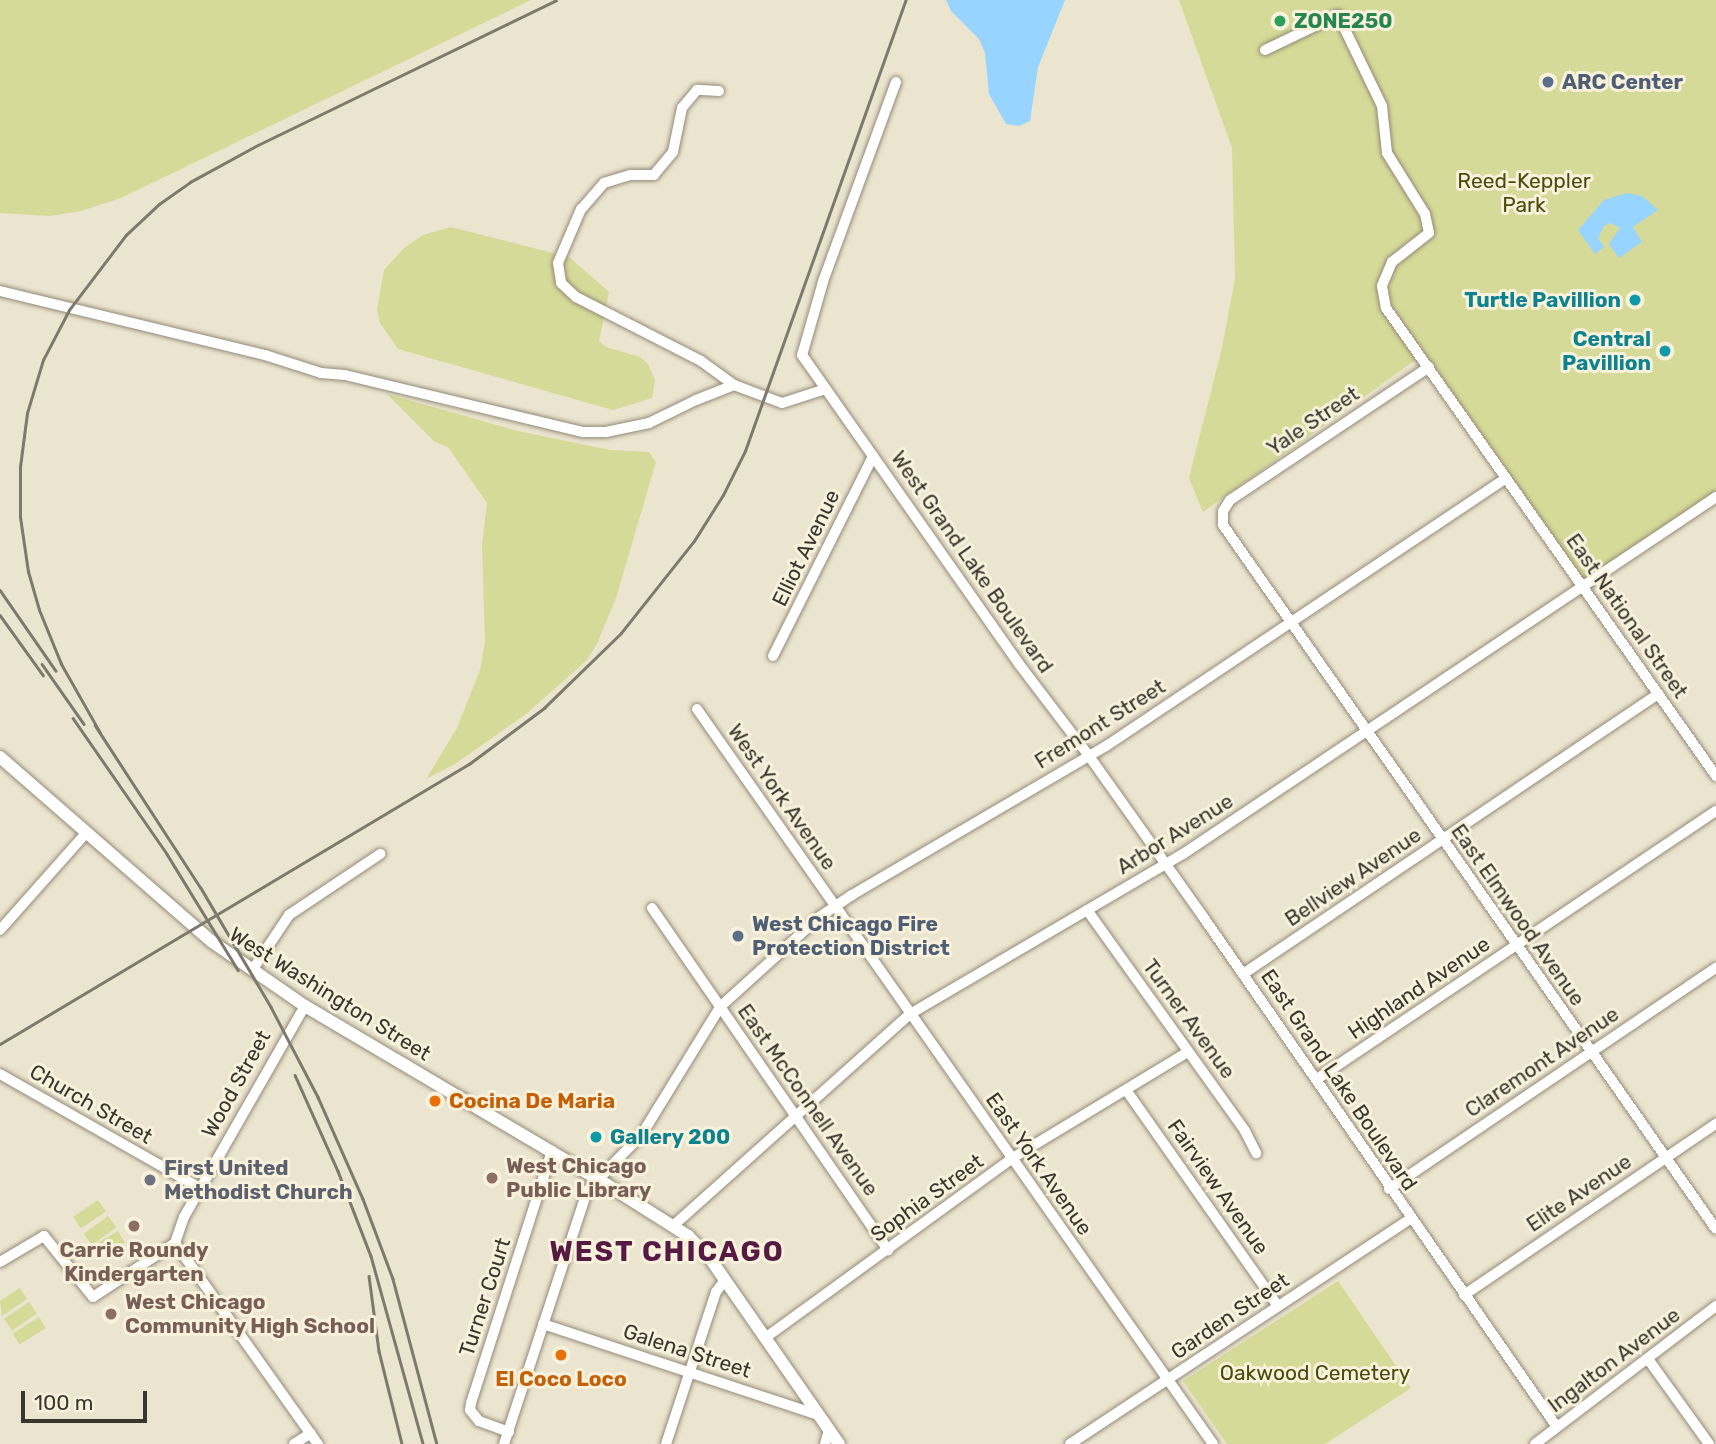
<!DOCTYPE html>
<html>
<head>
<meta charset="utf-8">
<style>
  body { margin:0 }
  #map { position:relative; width:1716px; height:1444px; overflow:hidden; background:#ebe4cf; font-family:Rubik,sans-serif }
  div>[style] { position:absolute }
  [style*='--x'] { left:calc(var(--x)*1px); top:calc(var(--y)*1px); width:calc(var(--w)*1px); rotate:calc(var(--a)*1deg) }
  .green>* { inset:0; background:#d6da98; transform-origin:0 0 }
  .water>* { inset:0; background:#97d4ff }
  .roads { filter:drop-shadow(0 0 2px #928b78) drop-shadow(0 0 2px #928b78) }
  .minor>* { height:10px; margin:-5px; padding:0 5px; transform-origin:5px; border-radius:5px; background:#fff }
  .major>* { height:12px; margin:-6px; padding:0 6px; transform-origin:6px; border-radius:6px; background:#fff }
  .rail>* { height:2.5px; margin:-1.25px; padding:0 1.25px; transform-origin:1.25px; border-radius:1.25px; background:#7d796c }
  .dots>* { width:19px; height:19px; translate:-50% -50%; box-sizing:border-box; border:4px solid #f8f1dc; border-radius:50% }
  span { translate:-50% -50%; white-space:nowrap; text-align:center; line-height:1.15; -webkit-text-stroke:6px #f8f1dc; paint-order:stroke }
  .leisure-label { font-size:21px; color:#27864d; font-weight:700 }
  .left { translate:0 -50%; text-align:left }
  .service-label { font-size:21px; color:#4e5e75; font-weight:700 }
  .park-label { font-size:21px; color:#4b4c0b }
  .culture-label { font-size:21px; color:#0d838f; font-weight:700 }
  .right { translate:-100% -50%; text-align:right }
  .street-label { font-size:21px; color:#38362e }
  .food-label { font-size:21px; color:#c56008; font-weight:700 }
  .education-label { font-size:21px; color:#785e54; font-weight:700 }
  .worship-label { font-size:21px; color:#5b616d; font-weight:700 }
  .district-label { font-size:28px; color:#551b43; font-weight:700; letter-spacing:2px }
  .scale { position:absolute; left:21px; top:1391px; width:126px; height:32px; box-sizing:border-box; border:4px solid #38362e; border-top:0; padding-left:9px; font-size:21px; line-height:24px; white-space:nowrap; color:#38362e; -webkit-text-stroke:5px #f8f1dc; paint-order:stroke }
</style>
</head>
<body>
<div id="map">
  <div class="green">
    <div style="clip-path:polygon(0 0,531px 0,121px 198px,81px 211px,50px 216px,0 213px)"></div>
    <div style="clip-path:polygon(1179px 0,1716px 0,1716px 495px,1581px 586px,1421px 356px,1203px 512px,1189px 478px,1221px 352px,1235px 279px,1232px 148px)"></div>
    <div style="clip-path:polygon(451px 227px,569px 257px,609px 292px,599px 341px,606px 347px,640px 357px,648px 364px,655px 380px,652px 398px,613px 410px,398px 349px,380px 323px,377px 310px,384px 270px,404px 248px,423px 235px)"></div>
    <div style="clip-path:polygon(387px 394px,518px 431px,610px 450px,649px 452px,656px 462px,616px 598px,597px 644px,587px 660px,526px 714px,455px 764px,426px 779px,457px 728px,480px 670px,485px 642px,482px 545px,487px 503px,448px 447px,435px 442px)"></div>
    <div style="left:98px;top:1200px;width:14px;height:30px;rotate:56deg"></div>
    <div style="left:108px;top:1216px;width:14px;height:30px;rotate:54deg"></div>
    <div style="left:118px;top:1231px;width:14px;height:30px;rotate:60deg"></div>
    <div style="clip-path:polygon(1338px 1281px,1411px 1388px,1325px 1444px,1227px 1444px,1183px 1381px)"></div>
    <div style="clip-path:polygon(20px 1288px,27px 1299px,2px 1316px,0 1301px)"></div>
    <div style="left:29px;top:1302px;width:14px;height:30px;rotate:56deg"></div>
    <div style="left:39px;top:1317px;width:13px;height:31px;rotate:58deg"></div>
  </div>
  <div class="water">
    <div style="clip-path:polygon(1065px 0,1038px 67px,1030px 121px,1019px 126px,1006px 124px,989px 94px,985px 53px,979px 39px,951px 11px,946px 0)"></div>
    <div style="clip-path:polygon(1627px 193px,1642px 196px,1658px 210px,1633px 227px,1642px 242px,1619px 258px,1609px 244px,1620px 228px,1610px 223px,1604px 226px,1598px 238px,1604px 247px,1595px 254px,1578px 230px,1604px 200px)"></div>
  </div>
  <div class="roads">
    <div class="minor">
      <div style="--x:1265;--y:50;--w:81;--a:-25.6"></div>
      <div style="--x:1338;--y:15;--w:101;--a:64.2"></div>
      <div style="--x:1382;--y:106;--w:47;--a:83.9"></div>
      <div style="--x:1387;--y:153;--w:72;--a:58.1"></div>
      <div style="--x:1425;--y:214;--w:19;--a:78"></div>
      <div style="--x:1429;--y:233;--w:47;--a:141.9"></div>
      <div style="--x:1392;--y:262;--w:26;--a:113"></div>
      <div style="--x:1382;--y:286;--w:22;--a:80"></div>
      <div style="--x:1386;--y:308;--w:573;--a:54.81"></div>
      <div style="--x:896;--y:82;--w:213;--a:110.1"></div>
      <div style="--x:823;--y:282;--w:76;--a:106"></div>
      <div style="--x:802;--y:355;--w:378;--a:54.9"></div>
      <div style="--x:1019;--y:664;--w:116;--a:52.7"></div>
      <div style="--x:1089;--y:756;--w:199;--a:54.6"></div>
      <div style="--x:1204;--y:918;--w:619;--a:55.26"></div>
      <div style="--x:719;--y:91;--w:22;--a:-177"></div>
      <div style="--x:697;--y:90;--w:23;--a:130"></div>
      <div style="--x:682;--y:108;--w:45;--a:101.6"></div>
      <div style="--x:673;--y:152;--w:30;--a:130"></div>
      <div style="--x:654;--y:175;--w:24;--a:180"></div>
      <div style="--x:630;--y:175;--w:27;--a:163"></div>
      <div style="--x:604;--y:183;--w:35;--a:131"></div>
      <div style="--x:581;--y:209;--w:59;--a:113.1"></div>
      <div style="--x:558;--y:263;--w:20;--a:81"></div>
      <div style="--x:561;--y:283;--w:21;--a:43"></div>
      <div style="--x:576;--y:297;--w:140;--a:27.1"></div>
      <div style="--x:701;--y:361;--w:41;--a:36"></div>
      <div style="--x:734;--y:385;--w:51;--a:20.6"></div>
      <div style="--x:782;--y:403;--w:46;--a:-17.7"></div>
      <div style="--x:0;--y:291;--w:273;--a:13.6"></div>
      <div style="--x:265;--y:355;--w:59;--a:17.8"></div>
      <div style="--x:321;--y:373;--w:24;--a:5"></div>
      <div style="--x:345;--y:375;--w:245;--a:13.5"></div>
      <div style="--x:583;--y:432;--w:23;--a:0"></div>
      <div style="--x:606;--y:432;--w:44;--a:-11.8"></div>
      <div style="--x:649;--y:423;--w:52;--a:-26.1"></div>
      <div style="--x:696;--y:400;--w:41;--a:-21.5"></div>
      <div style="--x:1429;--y:367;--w:239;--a:146.2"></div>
      <div style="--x:1230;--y:500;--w:13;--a:122"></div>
      <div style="--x:1223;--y:511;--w:14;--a:90"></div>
      <div style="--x:1223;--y:525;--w:859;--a:55"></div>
      <div style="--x:773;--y:656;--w:224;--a:-63.4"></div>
      <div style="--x:697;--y:709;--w:898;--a:54.93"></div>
      <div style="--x:652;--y:908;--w:416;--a:55.4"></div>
      <div style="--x:1087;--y:910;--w:272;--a:54.4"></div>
      <div style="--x:1245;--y:1131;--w:25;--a:63"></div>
      <div style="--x:0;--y:930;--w:130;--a:-48.4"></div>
      <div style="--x:253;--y:969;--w:65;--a:-56.3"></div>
      <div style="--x:289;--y:915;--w:110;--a:-33.8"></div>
      <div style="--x:1243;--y:974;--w:501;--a:-34.01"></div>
      <div style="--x:0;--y:1074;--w:230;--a:29.7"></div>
      <div style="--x:1317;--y:1079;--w:481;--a:-33.9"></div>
      <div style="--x:1126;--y:1090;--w:264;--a:54.9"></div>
      <div style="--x:1389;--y:1189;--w:395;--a:-34.1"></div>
      <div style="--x:674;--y:1225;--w:317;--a:-41.8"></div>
      <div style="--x:910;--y:1014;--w:316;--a:-30.4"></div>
      <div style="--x:1183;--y:854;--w:642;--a:-33.81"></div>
      <div style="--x:175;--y:1243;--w:247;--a:54.6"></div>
      <div style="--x:0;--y:1262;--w:51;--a:-30.6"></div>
      <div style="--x:44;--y:1236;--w:78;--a:51.2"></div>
      <div style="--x:93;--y:1297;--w:98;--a:-33.4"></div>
      <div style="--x:175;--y:1243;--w:28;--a:-71"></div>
      <div style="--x:184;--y:1217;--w:243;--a:-60.2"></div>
      <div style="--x:1464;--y:1295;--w:305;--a:-34.2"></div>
      <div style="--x:543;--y:1324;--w:290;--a:18.3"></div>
      <div style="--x:765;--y:1338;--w:304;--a:-36"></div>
      <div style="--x:1011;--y:1159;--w:207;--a:-31.2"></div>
      <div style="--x:1648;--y:1359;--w:105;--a:54.3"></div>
      <div style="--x:509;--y:1432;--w:32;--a:-160"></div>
      <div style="--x:479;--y:1421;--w:14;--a:-129"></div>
      <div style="--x:470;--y:1410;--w:7;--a:-82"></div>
      <div style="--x:471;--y:1403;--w:265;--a:-72.2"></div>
      <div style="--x:294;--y:1444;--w:20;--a:-33"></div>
      <div style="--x:504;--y:1444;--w:266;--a:-71.8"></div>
      <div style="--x:587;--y:1191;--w:79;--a:-46"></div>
      <div style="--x:642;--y:1134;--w:149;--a:-58.4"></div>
      <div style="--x:720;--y:1007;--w:132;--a:-42.2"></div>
      <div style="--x:818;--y:918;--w:41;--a:-34.1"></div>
      <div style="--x:852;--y:895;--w:294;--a:-30.4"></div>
      <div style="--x:1106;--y:746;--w:481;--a:-33.8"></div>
      <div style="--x:666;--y:1444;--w:160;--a:-71.8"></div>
      <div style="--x:716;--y:1292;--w:15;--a:-53"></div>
      <div style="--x:825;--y:1444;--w:15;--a:-74"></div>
      <div style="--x:1070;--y:1444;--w:408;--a:-33.5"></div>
      <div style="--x:1535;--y:1444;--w:228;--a:-37.3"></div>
    </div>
    <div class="major">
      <div style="--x:0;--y:757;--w:280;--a:41.1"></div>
      <div style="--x:211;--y:941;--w:114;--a:34.7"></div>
      <div style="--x:305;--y:1006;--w:340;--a:30.6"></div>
      <div style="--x:598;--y:1179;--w:107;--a:32.3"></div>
      <div style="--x:688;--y:1236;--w:30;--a:45"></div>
      <div style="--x:709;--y:1257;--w:228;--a:55.2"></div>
    </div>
  </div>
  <div class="rail">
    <div style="--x:0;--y:590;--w:98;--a:55.3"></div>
    <div style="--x:0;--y:615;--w:74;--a:54.4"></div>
    <div style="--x:42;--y:664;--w:73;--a:55"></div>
    <div style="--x:73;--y:718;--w:165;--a:55.3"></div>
    <div style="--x:167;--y:854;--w:136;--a:58.5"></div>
    <div style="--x:95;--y:725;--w:194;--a:57"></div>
    <div style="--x:201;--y:888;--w:138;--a:59.5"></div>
    <div style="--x:271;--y:1007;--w:102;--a:62.4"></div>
    <div style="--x:318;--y:1097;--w:111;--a:66.2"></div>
    <div style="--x:363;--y:1199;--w:85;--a:69.4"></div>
    <div style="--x:393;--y:1279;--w:171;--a:75.1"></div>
    <div style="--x:100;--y:733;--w:79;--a:-119.5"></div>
    <div style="--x:61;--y:664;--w:58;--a:-112.2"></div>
    <div style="--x:39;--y:610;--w:40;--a:-106"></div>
    <div style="--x:28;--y:572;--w:56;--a:-98.3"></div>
    <div style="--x:20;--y:517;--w:50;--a:-90"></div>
    <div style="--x:20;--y:467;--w:54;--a:-82.6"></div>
    <div style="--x:27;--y:413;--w:55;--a:-73.2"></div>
    <div style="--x:43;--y:360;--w:56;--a:-62.5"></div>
    <div style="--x:69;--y:310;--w:94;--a:-52.8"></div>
    <div style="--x:126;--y:235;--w:45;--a:-43.2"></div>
    <div style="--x:159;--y:204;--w:38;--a:-35"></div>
    <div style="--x:190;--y:182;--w:77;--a:-28.6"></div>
    <div style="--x:258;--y:145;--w:331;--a:-25.9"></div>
    <div style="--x:0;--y:1044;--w:546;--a:-30.84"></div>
    <div style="--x:469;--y:764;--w:94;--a:-36.7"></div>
    <div style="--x:544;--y:708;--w:107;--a:-44.2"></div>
    <div style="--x:621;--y:633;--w:117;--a:-51.6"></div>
    <div style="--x:694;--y:541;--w:54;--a:-57.8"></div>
    <div style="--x:723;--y:495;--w:49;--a:-63.4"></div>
    <div style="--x:745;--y:451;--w:479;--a:-70.4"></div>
    <div style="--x:295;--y:1075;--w:105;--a:65.9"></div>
    <div style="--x:338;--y:1171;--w:91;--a:68.8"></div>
    <div style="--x:371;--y:1256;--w:195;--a:74.5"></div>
    <div style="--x:369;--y:1276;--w:76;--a:82.4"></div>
    <div style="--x:379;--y:1351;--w:96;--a:76.1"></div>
  </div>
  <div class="dots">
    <div style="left:1280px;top:21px;background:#2e9e5b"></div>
    <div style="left:1548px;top:82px;background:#5c6f8a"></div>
    <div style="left:1635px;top:300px;background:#0f9aa8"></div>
    <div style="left:1665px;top:351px;background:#0f9aa8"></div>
    <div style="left:738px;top:936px;background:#5c6f8a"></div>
    <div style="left:435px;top:1101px;background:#e8710a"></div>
    <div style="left:596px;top:1137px;background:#0f9aa8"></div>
    <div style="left:492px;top:1178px;background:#8d6e63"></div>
    <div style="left:150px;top:1180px;background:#6b7280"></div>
    <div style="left:134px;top:1226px;background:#8d6e63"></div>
    <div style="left:111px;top:1314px;background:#8d6e63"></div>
    <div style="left:561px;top:1355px;background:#e8710a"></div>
  </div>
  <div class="leisure-label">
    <span class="left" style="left:1294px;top:21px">ZONE250</span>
  </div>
  <div class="service-label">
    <span class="left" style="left:1562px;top:82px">ARC Center</span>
    <span class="left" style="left:752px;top:936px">West Chicago Fire<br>Protection District</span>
  </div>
  <div class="park-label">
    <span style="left:1524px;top:193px">Reed-Keppler<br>Park</span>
    <span style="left:1315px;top:1373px">Oakwood Cemetery</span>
  </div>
  <div class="culture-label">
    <span class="right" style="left:1621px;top:300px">Turtle Pavillion</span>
    <span class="right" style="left:1651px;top:351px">Central<br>Pavillion</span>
    <span class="left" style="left:610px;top:1137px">Gallery 200</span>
  </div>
  <div class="street-label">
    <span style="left:1313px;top:421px;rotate:-34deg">Yale Street</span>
    <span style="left:806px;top:548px;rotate:-64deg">Elliot Avenue</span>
    <span style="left:972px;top:562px;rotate:55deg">West Grand Lake Boulevard</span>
    <span style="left:1627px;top:616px;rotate:55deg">East National Street</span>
    <span style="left:1100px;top:724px;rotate:-32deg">Fremont Street</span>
    <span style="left:782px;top:797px;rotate:55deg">West York Avenue</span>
    <span style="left:1175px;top:834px;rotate:-32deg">Arbor Avenue</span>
    <span style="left:1353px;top:877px;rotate:-34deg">Bellview Avenue</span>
    <span style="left:1518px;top:915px;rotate:55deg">East Elmwood Avenue</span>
    <span style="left:1419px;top:988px;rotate:-34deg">Highland Avenue</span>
    <span style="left:330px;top:994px;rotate:32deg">West Washington Street</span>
    <span style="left:1189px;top:1019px;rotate:54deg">Turner Avenue</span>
    <span style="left:1542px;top:1062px;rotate:-34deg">Claremont Avenue</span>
    <span style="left:1339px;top:1080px;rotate:56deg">East Grand Lake Boulevard</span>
    <span style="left:236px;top:1084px;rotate:-61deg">Wood Street</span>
    <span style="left:808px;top:1100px;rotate:55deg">East McConnell Avenue</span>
    <span style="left:91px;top:1104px;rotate:30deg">Church Street</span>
    <span style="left:1039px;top:1164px;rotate:55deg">East York Avenue</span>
    <span style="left:1218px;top:1187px;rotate:55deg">Fairview Avenue</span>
    <span style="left:1579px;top:1193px;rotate:-34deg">Elite Avenue</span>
    <span style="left:927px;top:1198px;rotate:-36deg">Sophia Street</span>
    <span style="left:485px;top:1297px;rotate:-72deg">Turner Court</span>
    <span style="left:1230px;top:1316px;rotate:-34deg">Garden Street</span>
    <span style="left:687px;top:1351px;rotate:18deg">Galena Street</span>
    <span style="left:1614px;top:1360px;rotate:-37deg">Ingalton Avenue</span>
  </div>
  <div class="food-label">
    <span class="left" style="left:449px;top:1101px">Cocina De Maria</span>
    <span style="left:561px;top:1379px">El Coco Loco</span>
  </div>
  <div class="education-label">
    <span class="left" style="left:506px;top:1178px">West Chicago<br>Public Library</span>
    <span style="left:134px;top:1262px">Carrie Roundy<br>Kindergarten</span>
    <span class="left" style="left:125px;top:1314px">West Chicago<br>Community High School</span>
  </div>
  <div class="worship-label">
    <span class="left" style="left:164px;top:1180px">First United<br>Methodist Church</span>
  </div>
  <div class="district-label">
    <span style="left:667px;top:1252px">WEST CHICAGO</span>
  </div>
  <div class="scale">100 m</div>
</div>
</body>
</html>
